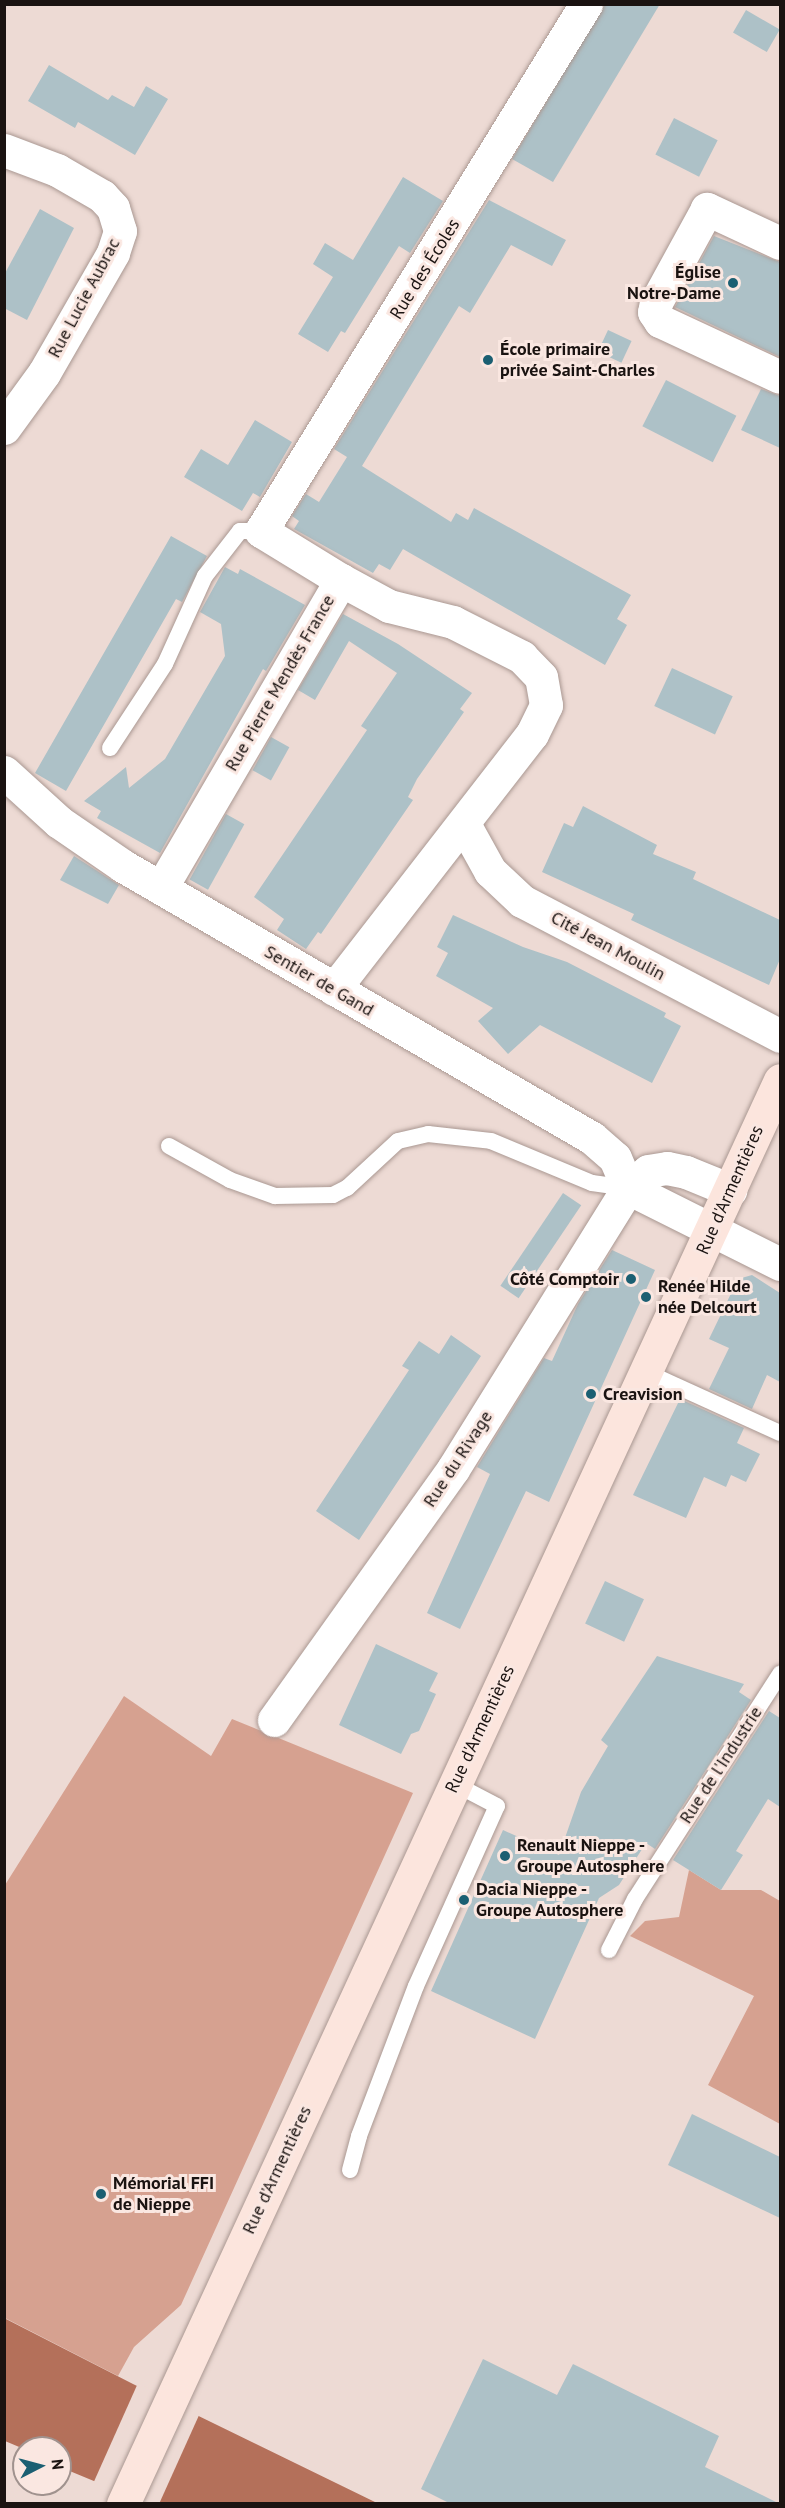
<!DOCTYPE html>
<html>
<head>
<meta charset="utf-8">
<style>
  body { margin:0 }
  #map { position:relative; width:785px; height:2508px; overflow:hidden; background:#eddad4; font-family:"PT Sans",sans-serif }
  div>[style] { position:absolute }
  [style*='--x'] { left:calc(var(--x)*1px); top:calc(var(--y)*1px); width:calc(var(--w)*1px); rotate:calc(var(--a)*1deg) }
  .green>* { inset:0; background:#d6a190 }
  .water>* { inset:0; background:#b4705a }
  .pier>* { inset:0; background:#eddad4 }
  .building>* { inset:0; background:#adc1c7; transform-origin:0 0 }
  .roads { filter:drop-shadow(0 0 2px #aa9892) drop-shadow(0 0 2px #aa9892) }
  .lane>* { height:16px; margin:-8px; padding:0 8px; transform-origin:8px; border-radius:8px; background:#fff }
  .street>* { height:33px; margin:-16.5px; padding:0 16.5px; transform-origin:16.5px; border-radius:16.5px; background:#fff }
  .secondary>* { height:33px; margin:-16.5px; padding:0 16.5px; transform-origin:16.5px; border-radius:16.5px; background:#fce5dd }
  .dots>* { width:16px; height:16px; translate:-50% -50%; box-sizing:border-box; border:3px solid #fae7e1; border-radius:50% }
  span { translate:-50% -50%; white-space:nowrap; text-align:center; line-height:1.15; -webkit-text-stroke:6px #fae7e1; paint-order:stroke }
  .street-label { font-size:18px; color:#1a1311 }
  .poi-label { font-size:18px; color:#1a1311; font-weight:700 }
  .right { translate:-100% -50%; text-align:right }
  .left { translate:0 -50%; text-align:left }
  .frame { position:absolute; inset:0; border:6px solid #1a1311; pointer-events:none }
  .north { position:absolute; left:12px; top:2436px; width:60px; height:60px; box-sizing:border-box; background:#fae7e1; border:2px solid #a0928e; border-radius:50%; rotate:84deg; font-size:16px; font-weight:700; line-height:24px; text-align:center; color:#1a1311 }
  .north::after { content:''; display:block; margin:auto; width:21px; height:27px; background:#1b5f72; clip-path:polygon(50% 0,100% 100%,50% 72%,0 100%) }
</style>
</head>
<body>
<div id="map">
  <div class="green">
    <div style="clip-path:polygon(124px 1696px,211px 1756px,232px 1719px,413px 1793px,181px 2305px,134px 2347px,118px 2376px,5px 2318px,5px 1885px)"></div>
    <div style="clip-path:polygon(689px 1870px,721px 1890px,761px 1890px,780px 1901px,780px 2124px,708px 2085px,754px 1996px,630px 1936px,645px 1921px,679px 1917px)"></div>
  </div>
  <div class="water">
    <div style="clip-path:polygon(4px 2318px,133px 2384px,377px 2503px,147px 2503px,60px 2467px,60px 2448px,24px 2449px,5px 2441px)"></div>
  </div>
  <div class="pier">
    <div style="clip-path:polygon(138px 2383px,200px 2413px,159px 2504px,138px 2504px,92px 2486px)"></div>
  </div>
  <div class="building">
    <div style="clip-path:polygon(605px 4px,660px 4px,553px 182px,512px 159px)"></div>
    <div style="left:746px;top:10px;width:39px;height:26px;rotate:30deg"></div>
    <div style="clip-path:polygon(49px 65px,108px 100px,112px 95px,134px 107px,146px 86px,168px 99px,135px 155px,78px 122px,75px 128px,28px 101px)"></div>
    <div style="left:674px;top:118px;width:49px;height:41px;rotate:27deg"></div>
    <div style="clip-path:polygon(403px 177px,443px 201px,410px 253px,399px 246px,345px 333px,341px 331px,328px 352px,298px 334px,333px 277px,313px 264px,325px 243px,353px 260px)"></div>
    <div style="clip-path:polygon(489px 200px,566px 240px,552px 266px,511px 245px,470px 313px,459px 306px,362px 466px,451px 522px,456px 513px,468px 520px,474px 508px,631px 595px,617px 619px,627px 625px,605px 665px,403px 549px,390px 570px,379px 564px,373px 573px,294px 529px,299px 521px,292px 516px,306px 494px,319px 502px,347px 457px,334px 449px)"></div>
    <div style="clip-path:polygon(40px 209px,74px 228px,27px 320px,4px 308px,4px 275px)"></div>
    <div style="clip-path:polygon(714px 236px,780px 262px,780px 357px,675px 307px)"></div>
    <div style="left:608px;top:330px;width:26px;height:24px;rotate:25deg"></div>
    <div style="left:666px;top:380px;width:79px;height:52px;rotate:27deg"></div>
    <div style="clip-path:polygon(761px 389px,780px 396px,780px 448px,741px 430px)"></div>
    <div style="clip-path:polygon(255px 420px,292px 442px,260px 497px,253px 493px,242px 511px,184px 477px,201px 449px,228px 465px)"></div>
    <div style="clip-path:polygon(171px 536px,207px 556px,182px 602px,176px 599px,66px 791px,35px 773px)"></div>
    <div style="clip-path:polygon(225px 567px,238px 574px,240px 569px,305px 605px,266px 671px,263px 669px,160px 853px,97px 818px,101px 811px,84px 801px,126px 767px,129px 788px,165px 759px,225px 656px,221px 624px,200px 612px)"></div>
    <div style="clip-path:polygon(343px 614px,398px 644px,472px 693px,460px 709px,464px 712px,417px 779px,408px 797px,413px 800px,321px 934px,318px 932px,306px 949px,277px 930px,284px 919px,254px 897px,367px 730px,361px 726px,397px 673px,349px 641px,315px 700px,298px 690px)"></div>
    <div style="left:672px;top:668px;width:67px;height:42px;rotate:25deg"></div>
    <div style="left:271px;top:737px;width:21px;height:38px;rotate:29deg"></div>
    <div style="clip-path:polygon(583px 806px,657px 845px,653px 854px,696px 872px,693px 879px,780px 920px,780px 959px,769px 985px,631px 920px,634px 914px,542px 872px,564px 823px,573px 827px)"></div>
    <div style="left:226px;top:814px;width:21px;height:75px;rotate:29deg"></div>
    <div style="clip-path:polygon(74px 856px,119px 885px,108px 904px,60px 880px)"></div>
    <div style="clip-path:polygon(453px 915px,523px 947px,567px 962px,666px 1013px,664px 1017px,681px 1026px,652px 1083px,540px 1025px,508px 1054px,478px 1021px,493px 1008px,436px 976px,448px 953px,437px 947px)"></div>
    <div style="left:563px;top:1193px;width:22px;height:112px;rotate:34deg"></div>
    <div style="clip-path:polygon(612px 1250px,655px 1270px,549px 1502px,526px 1491px,460px 1629px,427px 1613px,490px 1474px,477px 1467px,544px 1358px,552px 1361px,578px 1304px)"></div>
    <div style="clip-path:polygon(752px 1275px,780px 1293px,780px 1382px,767px 1375px,752px 1409px,709px 1389px,729px 1348px,709px 1339px,738px 1279px)"></div>
    <div style="clip-path:polygon(451px 1335px,481px 1356px,359px 1540px,316px 1511px,409px 1370px,402px 1366px,419px 1341px,439px 1354px)"></div>
    <div style="clip-path:polygon(680px 1399px,744px 1428px,737px 1443px,760px 1454px,746px 1482px,731px 1475px,726px 1487px,704px 1477px,686px 1518px,633px 1495px)"></div>
    <div style="left:605px;top:1581px;width:43px;height:47px;rotate:25deg"></div>
    <div style="clip-path:polygon(376px 1644px,438px 1673px,429px 1691px,436px 1694px,419px 1731px,411px 1734px,401px 1754px,339px 1725px)"></div>
    <div style="clip-path:polygon(657px 1656px,744px 1684px,739px 1692px,751px 1700px,655px 1849px,646px 1843px,619px 1885px,599px 1898px,535px 2039px,431px 1991px,503px 1830px,559px 1855px,581px 1792px,608px 1746px,601px 1740px)"></div>
    <div style="clip-path:polygon(769px 1711px,780px 1718px,780px 1807px,768px 1799px,736px 1851px,743px 1855px,721px 1890px,673px 1860px)"></div>
    <div style="clip-path:polygon(692px 2114px,780px 2157px,780px 2218px,668px 2165px)"></div>
    <div style="clip-path:polygon(483px 2359px,557px 2395px,573px 2364px,719px 2436px,705px 2467px,780px 2504px,451px 2504px,421px 2489px)"></div>
  </div>
  <div class="roads">
    <div class="lane">
      <div style="--x:110;--y:748;--w:100;--a:-56.8"></div>
      <div style="--x:165;--y:664;--w:97;--a:-65.6"></div>
      <div style="--x:205;--y:576;--w:57;--a:-52.1"></div>
      <div style="--x:240;--y:531;--w:21;--a:0"></div>
      <div style="--x:169;--y:1146;--w:70;--a:29.1"></div>
      <div style="--x:230;--y:1180;--w:48;--a:19.6"></div>
      <div style="--x:275;--y:1196;--w:58;--a:-1"></div>
      <div style="--x:333;--y:1195;--w:16;--a:-27"></div>
      <div style="--x:347;--y:1188;--w:69;--a:-42.7"></div>
      <div style="--x:398;--y:1141;--w:31;--a:-13"></div>
      <div style="--x:428;--y:1134;--w:63;--a:6.3"></div>
      <div style="--x:491;--y:1141;--w:109;--a:22.6"></div>
      <div style="--x:592;--y:1183;--w:36;--a:8"></div>
      <div style="--x:646;--y:1372;--w:147;--a:24.5"></div>
      <div style="--x:609;--y:1950;--w:57;--a:-63"></div>
      <div style="--x:635;--y:1899;--w:268;--a:-57.2"></div>
      <div style="--x:350;--y:2170;--w:35;--a:-75"></div>
      <div style="--x:359;--y:2136;--w:160;--a:-69.2"></div>
      <div style="--x:416;--y:1986;--w:197;--a:-65.8"></div>
      <div style="--x:497;--y:1806;--w:47;--a:-152.4"></div>
    </div>
    <div class="street">
      <div style="--x:4;--y:150;--w:57;--a:20.7"></div>
      <div style="--x:57;--y:170;--w:52;--a:30"></div>
      <div style="--x:102;--y:196;--w:16;--a:47"></div>
      <div style="--x:113;--y:208;--w:24;--a:73"></div>
      <div style="--x:120;--y:231;--w:23;--a:108"></div>
      <div style="--x:113;--y:253;--w:138;--a:119.9"></div>
      <div style="--x:44;--y:373;--w:68;--a:126"></div>
      <div style="--x:780;--y:243;--w:81;--a:-155"></div>
      <div style="--x:707;--y:209;--w:106;--a:118.7"></div>
      <div style="--x:656;--y:302;--w:10;--a:101"></div>
      <div style="--x:654;--y:312;--w:11;--a:56"></div>
      <div style="--x:660;--y:321;--w:132;--a:25"></div>
      <div style="--x:4;--y:772;--w:74;--a:42.3"></div>
      <div style="--x:59;--y:822;--w:78;--a:34.5"></div>
      <div style="--x:123;--y:866;--w:542;--a:30.11"></div>
      <div style="--x:592;--y:1138;--w:30;--a:41"></div>
      <div style="--x:615;--y:1158;--w:33;--a:67"></div>
      <div style="--x:464;--y:824;--w:54;--a:61"></div>
      <div style="--x:490;--y:871;--w:44;--a:43.2"></div>
      <div style="--x:522;--y:901;--w:291;--a:27.6"></div>
      <div style="--x:161;--y:888;--w:357;--a:-59.7"></div>
      <div style="--x:341;--y:580;--w:94;--a:-148.5"></div>
      <div style="--x:261;--y:531;--w:619;--a:-58.34"></div>
      <div style="--x:334;--y:989;--w:323;--a:-52.2"></div>
      <div style="--x:532;--y:734;--w:32;--a:-64"></div>
      <div style="--x:546;--y:705;--w:28;--a:-100"></div>
      <div style="--x:541;--y:677;--w:28;--a:-134"></div>
      <div style="--x:522;--y:657;--w:77;--a:-153.1"></div>
      <div style="--x:453;--y:622;--w:66;--a:-166"></div>
      <div style="--x:389;--y:606;--w:55;--a:-151.6"></div>
      <div style="--x:628;--y:1188;--w:170;--a:26.6"></div>
      <div style="--x:274;--y:1720;--w:308;--a:-54.5"></div>
      <div style="--x:453;--y:1469;--w:331;--a:-58.1"></div>
      <div style="--x:628;--y:1188;--w:26;--a:-40"></div>
      <div style="--x:648;--y:1171;--w:19;--a:-9"></div>
      <div style="--x:667;--y:1168;--w:19;--a:12"></div>
      <div style="--x:686;--y:1172;--w:48;--a:22.2"></div>
    </div>
    <div class="secondary">
      <div style="--x:123;--y:2504;--w:1568;--a:-65.23"></div>
    </div>
  </div>
  <div class="dots">
    <div style="left:733px;top:283px;background:#1b5f72"></div>
    <div style="left:488px;top:360px;background:#1b5f72"></div>
    <div style="left:631px;top:1279px;background:#1b5f72"></div>
    <div style="left:646px;top:1297px;background:#1b5f72"></div>
    <div style="left:591px;top:1394px;background:#1b5f72"></div>
    <div style="left:505px;top:1856px;background:#1b5f72"></div>
    <div style="left:464px;top:1900px;background:#1b5f72"></div>
    <div style="left:101px;top:2194px;background:#1b5f72"></div>
  </div>
  <div class="street-label">
    <span style="left:425px;top:269px;rotate:-58deg">Rue des Écoles</span>
    <span style="left:84px;top:298px;rotate:-62deg">Rue Lucie Aubrac</span>
    <span style="left:280px;top:683px;rotate:-60deg">Rue Pierre Mendès France</span>
    <span style="left:608px;top:946px;rotate:28deg">Cité Jean Moulin</span>
    <span style="left:319px;top:981px;rotate:30deg">Sentier de Gand</span>
    <span style="left:730px;top:1190px;rotate:-66deg">Rue d'Armentières</span>
    <span style="left:458px;top:1459px;rotate:-57deg">Rue du Rivage</span>
    <span style="left:480px;top:1729px;rotate:-65deg">Rue d'Armentières</span>
    <span style="left:721px;top:1765px;rotate:-57deg">Rue de l'Industrie</span>
    <span style="left:277px;top:2170px;rotate:-65deg">Rue d'Armentières</span>
  </div>
  <div class="poi-label">
    <span class="right" style="left:721px;top:283px">Église<br>Notre-Dame</span>
    <span class="left" style="left:500px;top:360px">École primaire<br>privée Saint-Charles</span>
    <span class="right" style="left:619px;top:1279px">Côté Comptoir</span>
    <span class="left" style="left:658px;top:1297px">Renée Hilde<br>née Delcourt</span>
    <span class="left" style="left:603px;top:1394px">Creavision</span>
    <span class="left" style="left:517px;top:1856px">Renault Nieppe -<br>Groupe Autosphere</span>
    <span class="left" style="left:476px;top:1900px">Dacia Nieppe -<br>Groupe Autosphere</span>
    <span class="left" style="left:113px;top:2194px">Mémorial FFI<br>de Nieppe</span>
  </div>
  <div class="frame"></div>
  <div class="north">N</div>
</div>
</body>
</html>
